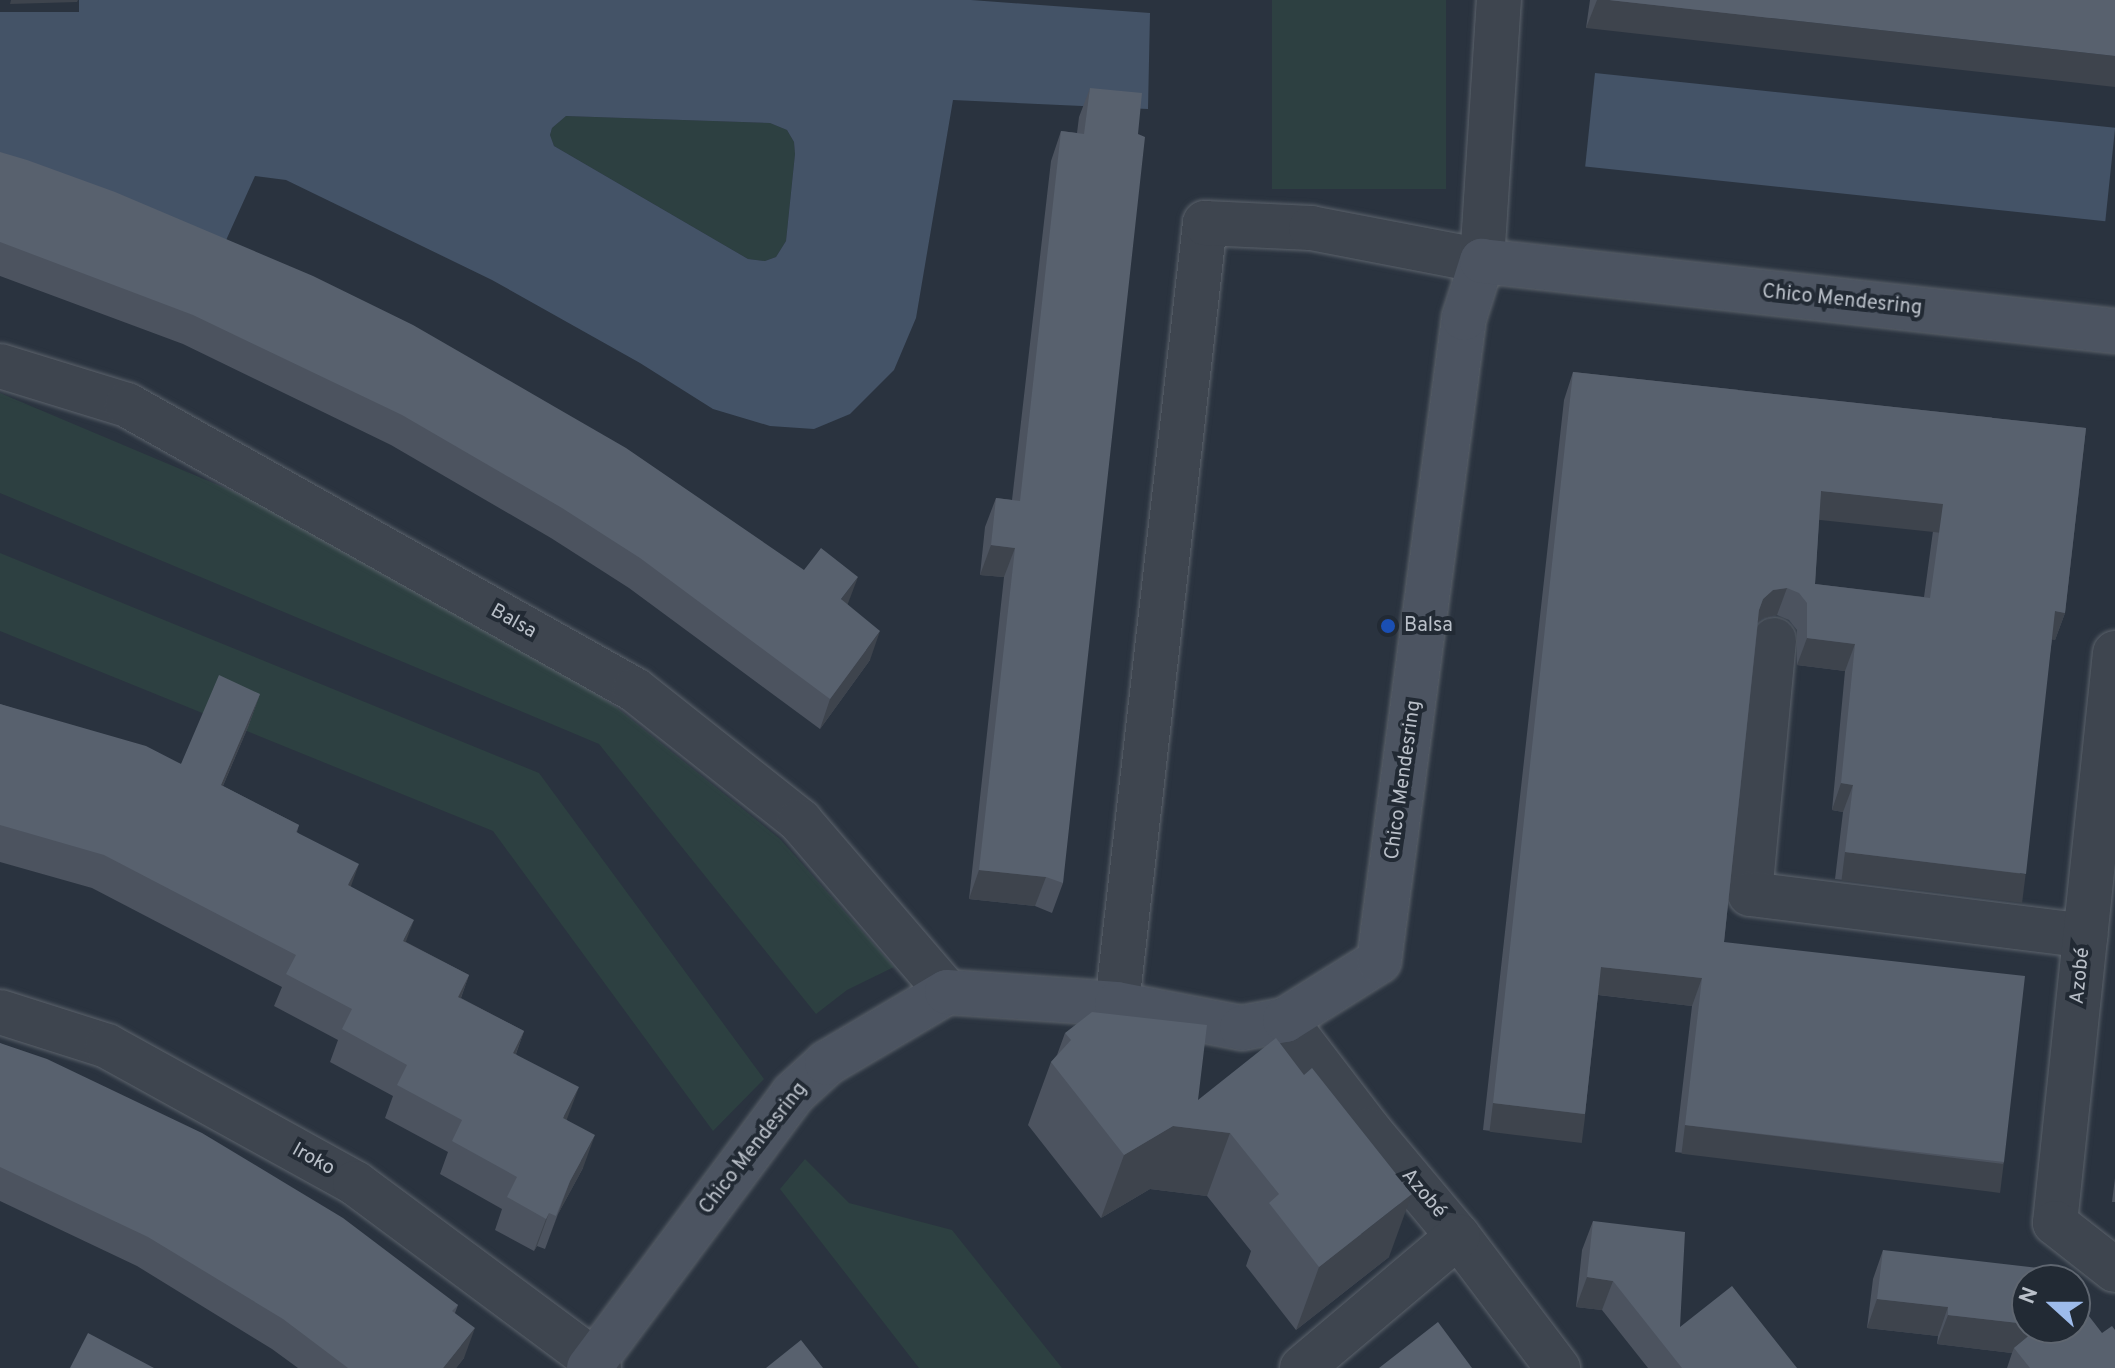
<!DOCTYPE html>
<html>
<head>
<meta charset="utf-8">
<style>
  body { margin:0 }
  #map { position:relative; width:2115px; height:1368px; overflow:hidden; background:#2a333f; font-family:Overpass,sans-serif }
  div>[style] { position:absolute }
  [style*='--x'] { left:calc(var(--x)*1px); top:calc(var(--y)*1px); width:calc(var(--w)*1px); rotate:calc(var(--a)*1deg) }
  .green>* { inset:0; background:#2d4041; transform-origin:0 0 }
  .water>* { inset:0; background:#445367; transform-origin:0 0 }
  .roads { filter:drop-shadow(0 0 2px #5c636c) drop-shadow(0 0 2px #5c636c) }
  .street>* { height:44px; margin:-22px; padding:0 22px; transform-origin:22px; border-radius:22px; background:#3e454f }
  .secondary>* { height:44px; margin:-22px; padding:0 22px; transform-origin:22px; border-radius:22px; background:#4c5461 }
  .wall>* { inset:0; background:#4c535f }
  .shaded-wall>* { inset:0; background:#3e444d; transform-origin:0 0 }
  .building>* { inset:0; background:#58616e }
  .dots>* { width:22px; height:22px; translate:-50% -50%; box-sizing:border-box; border:4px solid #222a34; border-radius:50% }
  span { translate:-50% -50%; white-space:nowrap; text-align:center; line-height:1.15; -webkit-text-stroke:8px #222a34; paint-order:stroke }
  .street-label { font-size:20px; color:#bac0c9 }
  .poi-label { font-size:20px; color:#bac0c9 }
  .left { translate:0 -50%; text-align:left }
  .north { position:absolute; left:2011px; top:1264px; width:80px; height:80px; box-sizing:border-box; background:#222a34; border:2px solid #5f6670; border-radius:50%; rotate:291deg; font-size:22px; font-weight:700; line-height:32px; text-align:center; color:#bac0c9 }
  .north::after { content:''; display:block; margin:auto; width:28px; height:36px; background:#9dbbeb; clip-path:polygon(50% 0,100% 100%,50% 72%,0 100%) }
</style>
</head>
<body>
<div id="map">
  <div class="green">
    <div style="left:1272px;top:0;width:174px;height:189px"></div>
    <div style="clip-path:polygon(566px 116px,770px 123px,787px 130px,794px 142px,795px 154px,786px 241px,776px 257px,765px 261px,748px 259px,554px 146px,550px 135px,552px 128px)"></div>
    <div style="clip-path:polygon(0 393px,263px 504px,450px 598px,616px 707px,780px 839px,894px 967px,847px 990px,816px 1014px,599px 744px,0 493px)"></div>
    <div style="clip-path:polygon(0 553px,539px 773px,764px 1079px,713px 1131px,493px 831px,0 631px)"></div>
    <div style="clip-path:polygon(805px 1159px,849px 1203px,952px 1230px,1062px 1368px,919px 1368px,780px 1189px)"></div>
  </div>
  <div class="water">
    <div style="clip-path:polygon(evenodd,79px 0,971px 0,1150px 13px,1148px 109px,953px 100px,916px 318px,894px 370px,850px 414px,814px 429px,770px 426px,713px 409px,640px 363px,492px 280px,286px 180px,255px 176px,218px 258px,0 177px,0 12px,79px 12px,79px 0,566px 116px,770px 123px,787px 130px,794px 142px,795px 154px,786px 241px,776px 257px,765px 261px,748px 259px,554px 146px,550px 135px,552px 128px,566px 116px)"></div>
    <div style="left:1595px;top:73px;width:523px;height:94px;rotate:6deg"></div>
  </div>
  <div class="roads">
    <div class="street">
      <div style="--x:0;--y:366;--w:133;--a:17.1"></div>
      <div style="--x:127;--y:405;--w:582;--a:29.29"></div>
      <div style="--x:635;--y:690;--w:211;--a:38.4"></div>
      <div style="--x:800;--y:821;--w:225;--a:49.3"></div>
      <div style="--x:1774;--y:640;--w:255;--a:95.4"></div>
      <div style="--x:1750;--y:894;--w:338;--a:7.1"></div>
      <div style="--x:2115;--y:653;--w:573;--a:96.01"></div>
      <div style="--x:2055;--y:1223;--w:76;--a:38.1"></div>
      <div style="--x:1117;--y:1004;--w:786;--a:-83.57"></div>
      <div style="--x:1205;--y:223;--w:106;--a:2.7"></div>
      <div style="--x:1311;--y:228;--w:174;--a:10.9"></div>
      <div style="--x:1482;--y:261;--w:262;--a:-86.3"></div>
      <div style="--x:0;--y:1012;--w:112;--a:17.6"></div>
      <div style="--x:107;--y:1046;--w:283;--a:28.9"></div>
      <div style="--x:355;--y:1183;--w:299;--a:36.6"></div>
      <div style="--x:595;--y:1361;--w:8;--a:60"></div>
      <div style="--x:1285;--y:1020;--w:138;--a:52.6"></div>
      <div style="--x:1369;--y:1130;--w:138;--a:50"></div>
      <div style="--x:1458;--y:1236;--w:166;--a:52.9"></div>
      <div style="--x:1302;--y:1368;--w:204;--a:-40.2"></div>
    </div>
    <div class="secondary">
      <div style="--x:589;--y:1368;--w:342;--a:-53.3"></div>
      <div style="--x:793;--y:1094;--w:46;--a:-42.4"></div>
      <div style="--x:827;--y:1063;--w:139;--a:-30.6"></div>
      <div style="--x:947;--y:992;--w:170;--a:4"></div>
      <div style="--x:1117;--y:1004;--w:127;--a:10.9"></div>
      <div style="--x:1242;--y:1028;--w:44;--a:-10.5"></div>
      <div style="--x:1285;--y:1020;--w:111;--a:-32.1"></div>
      <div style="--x:1379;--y:961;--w:649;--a:-82.47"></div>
      <div style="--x:1464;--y:318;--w:60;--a:-72.5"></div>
      <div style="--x:1482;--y:261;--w:637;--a:6.31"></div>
    </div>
  </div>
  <div class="wall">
    <div style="clip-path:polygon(1590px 0,2115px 0,1586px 28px)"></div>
    <div style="clip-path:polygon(1090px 88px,1063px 883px,1052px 913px,1035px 906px,969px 899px,1004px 577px,980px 575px,985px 527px,996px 498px,1012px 500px,1051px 161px,1061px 131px,1077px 133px,1079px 117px)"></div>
    <div style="clip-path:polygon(0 152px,848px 605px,870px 660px,820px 729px,629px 588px,551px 538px,391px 445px,183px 344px,0 276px)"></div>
    <div style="clip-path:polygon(evenodd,1573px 372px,2086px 428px,2065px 613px,2055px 640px,2052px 639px,2016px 901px,1835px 879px,1843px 812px,1832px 810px,1845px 671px,1797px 665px,1797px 630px,1789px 620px,1777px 615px,1763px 618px,1758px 622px,1724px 942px,2004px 1162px,1994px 1190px,1675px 1152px,1692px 1006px,1598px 995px,1585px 1114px,1575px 1141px,1483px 1130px,1564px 400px,1573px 372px,1819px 519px,1933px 531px,1924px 597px,1815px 584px,1819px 519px)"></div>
    <div style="clip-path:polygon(260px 694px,248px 727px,223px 786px,299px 825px,297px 832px,406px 942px,469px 975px,461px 998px,524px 1031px,516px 1054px,567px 1120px,583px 1168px,558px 1214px,545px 1249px,537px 1246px,534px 1251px,495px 1230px,502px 1209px,440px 1174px,448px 1152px,385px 1118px,393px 1096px,330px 1062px,338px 1040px,274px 1006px,282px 987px,92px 888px,0 862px,0 704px,181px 764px)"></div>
    <div style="clip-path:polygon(1065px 1033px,1198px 1100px,1389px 1257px,1296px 1330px,1246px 1266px,1251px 1251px,1207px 1196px,1150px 1189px,1101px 1218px,1028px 1125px,1051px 1062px,1057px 1055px)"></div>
    <div style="clip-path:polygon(0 1043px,458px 1305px,455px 1313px,464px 1358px,456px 1368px,298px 1368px,272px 1349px,137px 1266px,0 1201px)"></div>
    <div style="clip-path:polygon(2115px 1178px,2115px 1202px,2112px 1202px)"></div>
    <div style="clip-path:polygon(1593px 1221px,1680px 1327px,1797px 1368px,1648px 1368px,1602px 1310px,1576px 1307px,1582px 1250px)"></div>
    <div style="clip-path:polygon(1883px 1250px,2027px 1328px,2115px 1368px,2007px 1368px,2012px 1353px,1937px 1344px,1938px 1336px,1867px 1328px,1873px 1279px)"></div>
  </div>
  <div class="shaded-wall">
    <div style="clip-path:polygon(11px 0,78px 0,77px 2px,10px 4px)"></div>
    <div style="clip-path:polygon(1597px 0,1609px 0,2115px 56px,2115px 87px,1586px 28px)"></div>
    <div style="left:1821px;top:491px;width:123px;height:29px;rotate:6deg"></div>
    <div style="clip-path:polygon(991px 545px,1015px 548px,1004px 577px,980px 575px)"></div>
    <div style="clip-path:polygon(858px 577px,847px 606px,841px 599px)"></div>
    <div style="clip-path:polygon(1787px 588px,1777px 615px,1763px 618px,1753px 626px,1763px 599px,1773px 590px)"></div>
    <div style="clip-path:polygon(2055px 611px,2065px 613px,2055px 640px,2045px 639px)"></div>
    <div style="clip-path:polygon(880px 631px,870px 660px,820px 729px,830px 699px)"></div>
    <div style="clip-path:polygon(1807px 638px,1855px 644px,1845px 671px,1797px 665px)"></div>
    <div style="clip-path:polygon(260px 694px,248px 727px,209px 818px,221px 785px)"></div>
    <div style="clip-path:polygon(1841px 783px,1853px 785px,1843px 812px,1832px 810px)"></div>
    <div style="left:1845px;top:852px;width:182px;height:29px;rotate:7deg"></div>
    <div style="clip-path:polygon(359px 864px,347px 897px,348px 885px)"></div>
    <div style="clip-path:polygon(979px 870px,1046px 877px,1035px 906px,969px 899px)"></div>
    <div style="clip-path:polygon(414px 920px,402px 952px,403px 941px)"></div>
    <div style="clip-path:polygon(1601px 967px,1702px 978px,1692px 1006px,1591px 994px)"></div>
    <div style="clip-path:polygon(469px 975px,457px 1008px,458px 997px)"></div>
    <div style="clip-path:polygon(524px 1031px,512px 1064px,513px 1053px)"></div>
    <div style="clip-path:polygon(579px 1087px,567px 1119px,551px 1151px,563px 1118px)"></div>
    <div style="left:1493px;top:1103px;width:93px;height:29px;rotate:7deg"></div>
    <div style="left:1685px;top:1125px;width:321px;height:29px;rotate:7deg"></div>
    <div style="clip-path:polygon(1173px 1126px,1230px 1133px,1207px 1196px,1150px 1189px,1101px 1218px,1124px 1155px)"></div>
    <div style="clip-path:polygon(595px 1135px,583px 1168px,558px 1214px,545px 1249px,570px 1181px)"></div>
    <div style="clip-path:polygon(1412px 1194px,1389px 1257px,1296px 1330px,1319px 1267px)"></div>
    <div style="clip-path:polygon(549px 1213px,537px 1246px,534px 1251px,546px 1219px)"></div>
    <div style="clip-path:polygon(1587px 1277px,1613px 1281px,1602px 1310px,1576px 1307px)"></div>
    <div style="clip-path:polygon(1877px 1299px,1948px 1307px,1938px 1336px,1867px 1328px)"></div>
    <div style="clip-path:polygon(1948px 1315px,2027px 1324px,2027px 1328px,2040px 1328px,2014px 1348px,2012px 1353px,1937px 1344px)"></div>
    <div style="clip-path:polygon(475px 1328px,464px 1358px,456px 1368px,443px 1368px)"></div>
  </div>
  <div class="building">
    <div style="clip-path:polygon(1609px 0,2115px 0,2115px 56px)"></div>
    <div style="clip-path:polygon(1090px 88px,1142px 93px,1138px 134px,1145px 137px,1063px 883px,1046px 877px,979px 870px,1015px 548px,991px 545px,996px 498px,1020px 501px,1061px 131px,1084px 134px)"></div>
    <div style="clip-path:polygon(0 152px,27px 160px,115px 192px,313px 276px,413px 325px,626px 448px,804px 570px,821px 548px,858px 577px,841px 599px,880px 631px,830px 699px,640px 558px,562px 508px,402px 415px,193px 315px,0 242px)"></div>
    <div style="clip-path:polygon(evenodd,1573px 372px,2086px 428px,2065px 613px,2055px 611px,2026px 874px,1845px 852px,1853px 785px,1841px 783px,1855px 644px,1807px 638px,1807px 603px,1799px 593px,1787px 588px,1773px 590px,1763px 599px,1759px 610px,1724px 942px,2025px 976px,2004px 1162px,1685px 1125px,1702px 978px,1601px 967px,1585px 1114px,1493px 1103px,1573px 372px,1821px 491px,1943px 504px,1930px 598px,1815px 584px,1821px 491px)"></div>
    <div style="clip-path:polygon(219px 675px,260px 694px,221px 785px,299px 825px,296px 832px,359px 864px,348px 885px,414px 920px,403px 941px,469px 975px,458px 997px,524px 1031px,513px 1053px,579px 1087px,563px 1118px,595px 1135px,570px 1181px,556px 1216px,549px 1213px,546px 1219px,507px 1197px,517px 1177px,452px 1141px,462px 1120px,397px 1085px,407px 1065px,342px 1029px,352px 1009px,286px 974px,296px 955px,104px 855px,0 825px,0 704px,146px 746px,181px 764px)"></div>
    <div style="clip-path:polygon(1092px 1012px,1207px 1025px,1198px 1100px,1276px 1038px,1304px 1075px,1312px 1068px,1412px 1194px,1319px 1267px,1269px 1203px,1279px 1194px,1230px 1133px,1173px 1126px,1124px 1155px,1051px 1062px,1071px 1040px,1065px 1033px)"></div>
    <div style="clip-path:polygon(0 1043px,47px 1059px,202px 1133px,343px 1218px,458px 1305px,452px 1311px,475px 1328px,443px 1368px,348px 1368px,283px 1319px,148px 1237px,0 1167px)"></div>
    <div style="clip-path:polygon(1593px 1221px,1685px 1232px,1680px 1327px,1732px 1286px,1797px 1368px,1682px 1368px,1613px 1281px,1587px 1277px)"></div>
    <div style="clip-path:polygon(1883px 1250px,2047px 1269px,2047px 1280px,2027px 1280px,2027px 1324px,1948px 1315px,1948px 1307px,1877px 1299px)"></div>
    <div style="clip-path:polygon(2075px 1298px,2102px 1333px,2112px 1326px,2115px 1330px,2115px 1368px,2030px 1368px,2014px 1348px,2038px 1328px,2075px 1328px)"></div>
    <div style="clip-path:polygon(1438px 1322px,1472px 1368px,1379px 1368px)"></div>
    <div style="clip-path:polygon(88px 1333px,154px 1368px,70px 1368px)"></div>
    <div style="clip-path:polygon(801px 1340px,823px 1368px,766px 1368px)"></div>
  </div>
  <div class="dots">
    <div style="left:1388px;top:626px;background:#1a4fb4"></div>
  </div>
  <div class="street-label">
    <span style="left:1842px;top:301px;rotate:6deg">Chico Mendesring</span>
    <span style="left:513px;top:622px;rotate:29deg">Balsa</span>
    <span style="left:1404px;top:780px;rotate:-82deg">Chico Mendesring</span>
    <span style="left:2081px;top:976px;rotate:-84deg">Azobé</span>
    <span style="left:754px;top:1149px;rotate:-52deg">Chico Mendesring</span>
    <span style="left:313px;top:1160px;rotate:29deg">Iroko</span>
    <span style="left:1423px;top:1194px;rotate:50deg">Azobé</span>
  </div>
  <div class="poi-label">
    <span class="left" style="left:1404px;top:626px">Balsa</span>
  </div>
  <div class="north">N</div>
</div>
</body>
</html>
